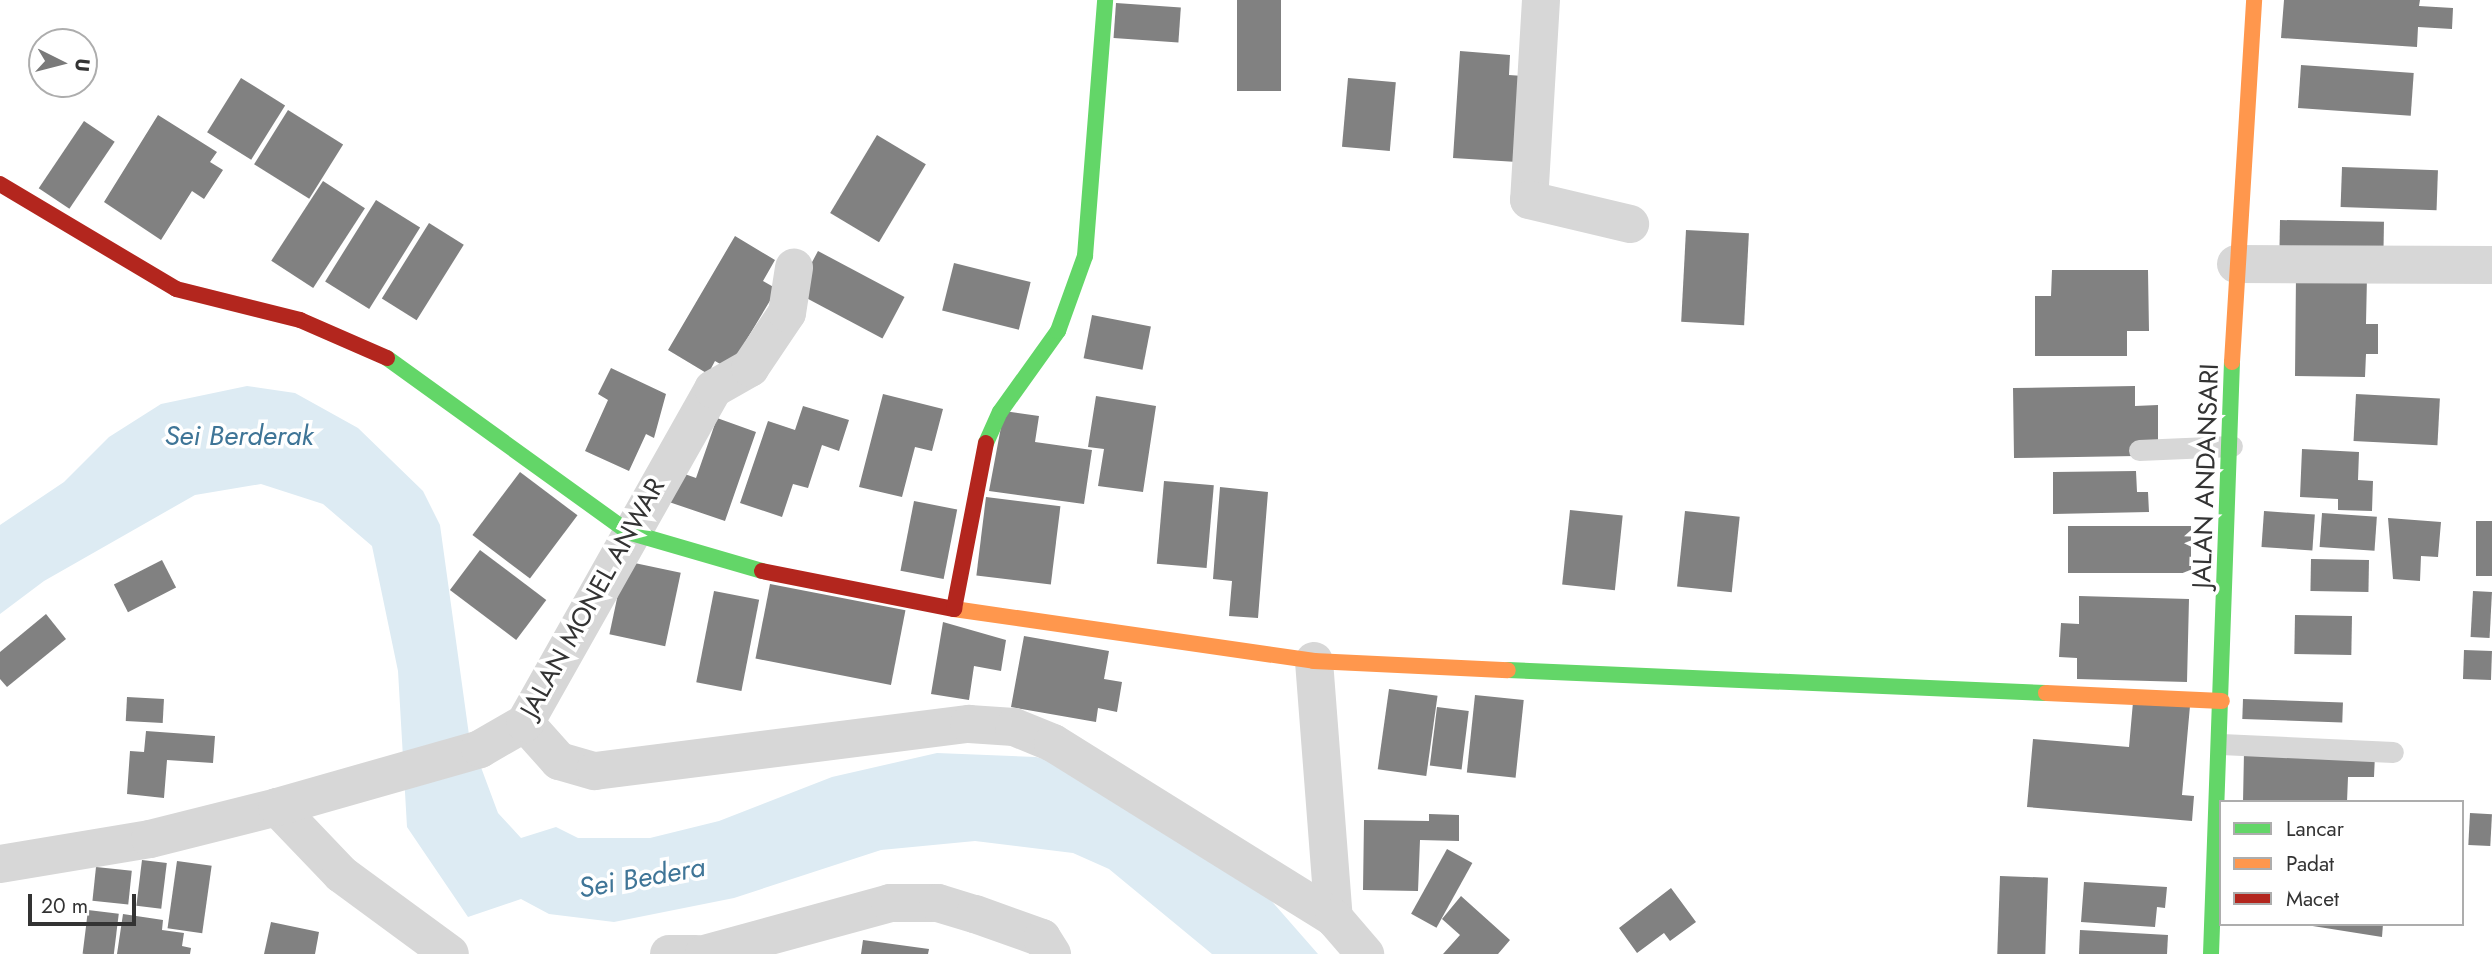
<!DOCTYPE html>
<html>
<head>
<meta charset="utf-8">
<style>
  body { margin:0 }
  #map { position:relative; width:2492px; height:954px; overflow:hidden; background:#fff; font-family:Jost,sans-serif }
  div>[style] { position:absolute }
  [style*='--x'] { left:calc(var(--x)*1px); top:calc(var(--y)*1px); width:calc(var(--w)*1px); rotate:calc(var(--a)*1deg) }
  .water>* { inset:0; background:#ddebf3 }
  .building>* { inset:0; background:#818181; transform-origin:0 0 }
  .lane>* { height:21px; margin:-10.5px; padding:0 10.5px; transform-origin:10.5px; border-radius:10.5px; background:#d7d7d7 }
  .street>* { height:38px; margin:-19px; padding:0 19px; transform-origin:19px; border-radius:19px; background:#d7d7d7 }
  .fast>* { height:16px; margin:-8px; padding:0 8px; transform-origin:8px; border-radius:8px; background:#63d668 }
  .slow>* { height:16px; margin:-8px; padding:0 8px; transform-origin:8px; border-radius:8px; background:#ff974d }
  .jam>* { height:16px; margin:-8px; padding:0 8px; transform-origin:8px; border-radius:8px; background:#b3261e }
  span { translate:-50% -50%; white-space:nowrap; text-align:center; line-height:1.15; -webkit-text-stroke:7px #fff; paint-order:stroke }
  .street-label { font-size:26px; color:#333 }
  .water-label { font-size:28px; color:#3f7597; font-style:italic }
  .legend { position:absolute; left:2219px; top:800px; width:245px; height:126px; box-sizing:border-box; background:#fff; border:2px solid #adadad; margin:0; padding:9px 12px; list-style:none; font-size:21px; color:#333 }
  .legend li { display:flex; align-items:center; gap:14px; height:35px }
  .legend b { width:35px; border:2px solid #adadad }
  .north { position:absolute; left:28px; top:28px; width:70px; height:70px; box-sizing:border-box; background:#fff; border:2px solid #adadad; border-radius:50%; rotate:96deg; font-size:19px; font-weight:700; line-height:28px; text-align:center; color:#333 }
  .north::after { content:''; display:block; margin:auto; width:24px; height:32px; background:#7a7a7a; clip-path:polygon(50% 0,100% 100%,50% 72%,0 100%) }
  .scale { position:absolute; left:28px; top:894px; width:108px; height:32px; box-sizing:border-box; border:4px solid #333; border-top:0; padding-left:9px; font-size:21px; line-height:24px; white-space:nowrap; color:#333; -webkit-text-stroke:5px #fff; paint-order:stroke }
</style>
</head>
<body>
<div id="map">
  <div class="water">
    <div style="clip-path:polygon(247px 386px,295px 393px,358px 428px,423px 491px,440px 525px,469px 735px,498px 813px,521px 838px,556px 827px,578px 838px,650px 838px,719px 821px,832px 777px,937px 753px,1036px 757px,1061px 764px,1262px 890px,1318px 954px,1212px 954px,1109px 869px,1073px 853px,975px 841px,881px 850px,734px 898px,614px 922px,549px 914px,521px 899px,468px 917px,407px 827px,398px 671px,372px 546px,323px 504px,261px 484px,195px 495px,44px 581px,0 614px,0 525px,64px 482px,109px 437px,161px 404px)"></div>
  </div>
  <div class="building">
    <div style="left:1237px;top:0;width:44px;height:91px"></div>
    <div style="clip-path:polygon(2284px 0,2420px 0,2419px 6px,2453px 8px,2452px 29px,2418px 27px,2417px 47px,2281px 38px)"></div>
    <div style="left:1116px;top:3px;width:65px;height:35px;rotate:4deg"></div>
    <div style="clip-path:polygon(1460px 51px,1510px 55px,1509px 75px,1523px 76px,1517px 162px,1453px 158px)"></div>
    <div style="left:2301px;top:65px;width:113px;height:43px;rotate:4deg"></div>
    <div style="left:241px;top:78px;width:52px;height:64px;rotate:32deg"></div>
    <div style="left:1348px;top:78px;width:48px;height:69px;rotate:5deg"></div>
    <div style="left:288px;top:110px;width:65px;height:64px;rotate:32deg"></div>
    <div style="clip-path:polygon(158px 115px,217px 152px,210px 162px,223px 170px,204px 199px,192px 191px,161px 240px,104px 202px)"></div>
    <div style="left:84px;top:121px;width:37px;height:81px;rotate:34deg"></div>
    <div style="left:877px;top:135px;width:57px;height:91px;rotate:31deg"></div>
    <div style="left:2342px;top:167px;width:96px;height:40px;rotate:2deg"></div>
    <div style="left:323px;top:181px;width:50px;height:95px;rotate:33deg"></div>
    <div style="left:376px;top:200px;width:52px;height:96px;rotate:32deg"></div>
    <div style="left:2280px;top:220px;width:104px;height:30px;rotate:1deg"></div>
    <div style="left:429px;top:223px;width:41px;height:89px;rotate:32deg"></div>
    <div style="left:1686px;top:230px;width:63px;height:92px;rotate:3deg"></div>
    <div style="clip-path:polygon(735px 236px,775px 260px,763px 281px,777px 289px,729px 369px,715px 361px,708px 374px,668px 350px)"></div>
    <div style="left:818px;top:251px;width:98px;height:47px;rotate:28deg"></div>
    <div style="left:954px;top:263px;width:79px;height:49px;rotate:14deg"></div>
    <div style="clip-path:polygon(2052px 270px,2148px 270px,2149px 331px,2127px 331px,2127px 356px,2035px 356px,2035px 296px,2051px 296px)"></div>
    <div style="clip-path:polygon(2296px 274px,2367px 276px,2366px 324px,2378px 324px,2378px 354px,2366px 354px,2365px 377px,2295px 376px)"></div>
    <div style="left:1092px;top:315px;width:60px;height:44px;rotate:11deg"></div>
    <div style="clip-path:polygon(611px 368px,666px 394px,654px 438px,646px 434px,629px 471px,585px 451px,608px 400px,598px 394px)"></div>
    <div style="clip-path:polygon(2135px 386px,2135px 406px,2158px 405px,2158px 441px,2136px 456px,2014px 458px,2013px 388px)"></div>
    <div style="clip-path:polygon(883px 394px,943px 409px,932px 451px,915px 447px,902px 497px,859px 487px)"></div>
    <div style="left:2356px;top:394px;width:84px;height:47px;rotate:3deg"></div>
    <div style="clip-path:polygon(1096px 396px,1156px 406px,1143px 492px,1098px 486px,1104px 449px,1088px 447px)"></div>
    <div style="clip-path:polygon(803px 406px,849px 420px,839px 451px,822px 445px,808px 488px,793px 484px,782px 517px,740px 503px,768px 421px,795px 430px)"></div>
    <div style="clip-path:polygon(1004px 411px,1039px 416px,1035px 442px,1092px 450px,1084px 504px,989px 491px)"></div>
    <div style="clip-path:polygon(717px 418px,756px 432px,725px 521px,669px 502px,679px 472px,696px 478px)"></div>
    <div style="clip-path:polygon(2302px 449px,2359px 452px,2358px 480px,2373px 481px,2372px 511px,2338px 510px,2338px 499px,2300px 497px)"></div>
    <div style="clip-path:polygon(2136px 471px,2137px 492px,2148px 492px,2149px 512px,2053px 514px,2053px 472px)"></div>
    <div style="left:520px;top:472px;width:72px;height:79px;rotate:37deg"></div>
    <div style="left:1164px;top:481px;width:50px;height:83px;rotate:5deg"></div>
    <div style="clip-path:polygon(1220px 487px,1268px 492px,1258px 618px,1229px 616px,1232px 581px,1213px 579px)"></div>
    <div style="left:986px;top:497px;width:75px;height:79px;rotate:7deg"></div>
    <div style="left:914px;top:501px;width:44px;height:71px;rotate:11deg"></div>
    <div style="left:1570px;top:510px;width:53px;height:75px;rotate:6deg"></div>
    <div style="left:1685px;top:511px;width:55px;height:76px;rotate:6deg"></div>
    <div style="left:2264px;top:511px;width:51px;height:36px;rotate:4deg"></div>
    <div style="left:2322px;top:513px;width:55px;height:34px;rotate:4deg"></div>
    <div style="clip-path:polygon(2388px 518px,2441px 522px,2438px 557px,2421px 556px,2420px 581px,2393px 579px)"></div>
    <div style="left:2476px;top:521px;width:16px;height:55px"></div>
    <div style="left:2191px;top:526px;width:47px;height:123px;rotate:90deg"></div>
    <div style="left:480px;top:550px;width:83px;height:50px;rotate:37deg"></div>
    <div style="left:2311px;top:559px;width:58px;height:32px;rotate:1deg"></div>
    <div style="left:162px;top:560px;width:31px;height:54px;rotate:63deg"></div>
    <div style="left:625px;top:561px;width:57px;height:75px;rotate:12deg"></div>
    <div style="left:770px;top:584px;width:138px;height:76px;rotate:11deg"></div>
    <div style="left:714px;top:591px;width:46px;height:93px;rotate:11deg"></div>
    <div style="left:2473px;top:591px;width:19px;height:46px;rotate:3deg"></div>
    <div style="clip-path:polygon(2079px 596px,2189px 599px,2187px 682px,2077px 679px,2077px 658px,2059px 657px,2061px 623px,2079px 624px)"></div>
    <div style="clip-path:polygon(46px 614px,66px 639px,7px 687px,0 679px,0 652px)"></div>
    <div style="left:2295px;top:615px;width:57px;height:39px;rotate:1deg"></div>
    <div style="clip-path:polygon(943px 622px,1006px 640px,1001px 671px,974px 666px,969px 700px,931px 694px)"></div>
    <div style="clip-path:polygon(1024px 636px,1109px 651px,1104px 679px,1122px 682px,1117px 712px,1098px 708px,1096px 722px,1011px 707px)"></div>
    <div style="left:2464px;top:650px;width:28px;height:29px;rotate:2deg"></div>
    <div style="left:1389px;top:689px;width:49px;height:81px;rotate:8deg"></div>
    <div style="left:1475px;top:695px;width:49px;height:78px;rotate:6deg"></div>
    <div style="left:127px;top:697px;width:37px;height:24px;rotate:3deg"></div>
    <div style="left:2243px;top:699px;width:100px;height:20px;rotate:2deg"></div>
    <div style="clip-path:polygon(2133px 702px,2190px 706px,2182px 795px,2194px 796px,2192px 821px,2027px 807px,2033px 739px,2129px 747px)"></div>
    <div style="left:1437px;top:707px;width:32px;height:59px;rotate:7deg"></div>
    <div style="clip-path:polygon(146px 731px,215px 736px,213px 763px,167px 760px,164px 798px,127px 794px,130px 751px,144px 752px)"></div>
    <div style="clip-path:polygon(2244px 752px,2375px 755px,2374px 777px,2348px 777px,2347px 802px,2243px 802px)"></div>
    <div style="left:2470px;top:813px;width:22px;height:32px;rotate:3deg"></div>
    <div style="clip-path:polygon(1429px 814px,1459px 815px,1459px 841px,1420px 840px,1418px 891px,1363px 890px,1364px 820px,1429px 821px)"></div>
    <div style="left:1447px;top:849px;width:29px;height:74px;rotate:29deg"></div>
    <div style="left:142px;top:860px;width:25px;height:46px;rotate:7deg"></div>
    <div style="left:177px;top:861px;width:35px;height:68px;rotate:8deg"></div>
    <div style="left:96px;top:867px;width:36px;height:34px;rotate:6deg"></div>
    <div style="left:2000px;top:876px;width:48px;height:78px;rotate:2deg"></div>
    <div style="clip-path:polygon(2084px 882px,2167px 887px,2165px 908px,2157px 907px,2155px 927px,2081px 922px)"></div>
    <div style="clip-path:polygon(1671px 888px,1696px 922px,1670px 941px,1664px 933px,1637px 953px,1619px 928px)"></div>
    <div style="clip-path:polygon(1461px 896px,1510px 940px,1498px 954px,1443px 954px,1460px 935px,1442px 919px)"></div>
    <div style="left:88px;top:910px;width:31px;height:44px;rotate:7deg"></div>
    <div style="clip-path:polygon(123px 914px,163px 920px,162px 930px,184px 933px,182px 946px,191px 948px,190px 954px,117px 954px)"></div>
    <div style="clip-path:polygon(271px 922px,319px 932px,315px 954px,264px 954px)"></div>
    <div style="clip-path:polygon(2300px 924px,2383px 924px,2382px 937px)"></div>
    <div style="clip-path:polygon(2080px 930px,2168px 935px,2167px 954px,2079px 954px)"></div>
    <div style="clip-path:polygon(863px 940px,929px 949px,928px 954px,861px 954px)"></div>
  </div>
  <div class="lane">
    <div style="--x:2139;--y:450;--w:93;--a:-2.5"></div>
    <div style="--x:2221;--y:744;--w:172;--a:2.7"></div>
  </div>
  <div class="street">
    <div style="--x:1541;--y:0;--w:200;--a:93.4"></div>
    <div style="--x:1529;--y:200;--w:104;--a:13.4"></div>
    <div style="--x:2236;--y:264;--w:256;--a:0.2"></div>
    <div style="--x:1314;--y:661;--w:258;--a:85.6"></div>
    <div style="--x:525;--y:723;--w:51;--a:48.2"></div>
    <div style="--x:559;--y:761;--w:37;--a:16"></div>
    <div style="--x:595;--y:771;--w:377;--a:-7.2"></div>
    <div style="--x:969;--y:724;--w:45;--a:3.8"></div>
    <div style="--x:1014;--y:727;--w:42;--a:22.3"></div>
    <div style="--x:1053;--y:743;--w:331;--a:31.9"></div>
    <div style="--x:1334;--y:918;--w:48;--a:49.3"></div>
    <div style="--x:277;--y:807;--w:93;--a:46.3"></div>
    <div style="--x:341;--y:874;--w:135;--a:36.3"></div>
    <div style="--x:0;--y:864;--w:152;--a:-9.5"></div>
    <div style="--x:150;--y:839;--w:131;--a:-14.1"></div>
    <div style="--x:277;--y:807;--w:211;--a:-15.9"></div>
    <div style="--x:480;--y:749;--w:52;--a:-30"></div>
    <div style="--x:525;--y:723;--w:383;--a:-60.6"></div>
    <div style="--x:713;--y:389;--w:43;--a:-29.6"></div>
    <div style="--x:750;--y:368;--w:66;--a:-56.1"></div>
    <div style="--x:787;--y:313;--w:46;--a:-81.2"></div>
    <div style="--x:669;--y:954;--w:27;--a:0"></div>
    <div style="--x:704;--y:954;--w:193;--a:-15.3"></div>
    <div style="--x:890;--y:903;--w:48;--a:0"></div>
    <div style="--x:938;--y:903;--w:39;--a:17"></div>
    <div style="--x:975;--y:914;--w:71;--a:19.7"></div>
    <div style="--x:1042;--y:938;--w:19;--a:58"></div>
  </div>
  <div class="fast">
    <div style="--x:387;--y:358;--w:297;--a:35.8"></div>
    <div style="--x:628;--y:532;--w:140;--a:16.2"></div>
    <div style="--x:986;--y:443;--w:34;--a:-66"></div>
    <div style="--x:1000;--y:412;--w:100;--a:-54.4"></div>
    <div style="--x:1058;--y:331;--w:80;--a:-70.2"></div>
    <div style="--x:1085;--y:256;--w:257;--a:-85.5"></div>
    <div style="--x:1508;--y:670;--w:538;--a:2.45"></div>
    <div style="--x:2211;--y:954;--w:592;--a:-87.97"></div>
  </div>
  <div class="slow">
    <div style="--x:2232;--y:362;--w:363;--a:-86.5"></div>
    <div style="--x:954;--y:609;--w:364;--a:8.2"></div>
    <div style="--x:1314;--y:661;--w:194;--a:2.7"></div>
    <div style="--x:2046;--y:693;--w:176;--a:2.6"></div>
  </div>
  <div class="jam">
    <div style="--x:0;--y:184;--w:205;--a:30.8"></div>
    <div style="--x:176;--y:289;--w:128;--a:14"></div>
    <div style="--x:300;--y:320;--w:95;--a:23.6"></div>
    <div style="--x:762;--y:571;--w:196;--a:11.2"></div>
    <div style="--x:954;--y:609;--w:169;--a:-79.1"></div>
  </div>
  <div class="street-label">
    <span style="left:2206px;top:476px;rotate:-88deg">JALAN ANDANSARI</span>
    <span style="left:593px;top:598px;rotate:-61deg">JALAN MONEL ANWAR</span>
  </div>
  <div class="water-label">
    <span style="left:239px;top:436px">Sei Berderak</span>
    <span style="left:642px;top:878px;rotate:-10deg">Sei Bedera</span>
  </div>
  <ul class="legend">
  <li><b style="height:9px;background:#63d668"></b>Lancar</li>
  <li><b style="height:9px;background:#ff974d"></b>Padat</li>
  <li><b style="height:9px;background:#b3261e"></b>Macet</li>
  </ul>
  <div class="north">U</div>
  <div class="scale">20 m</div>
</div>
</body>
</html>
